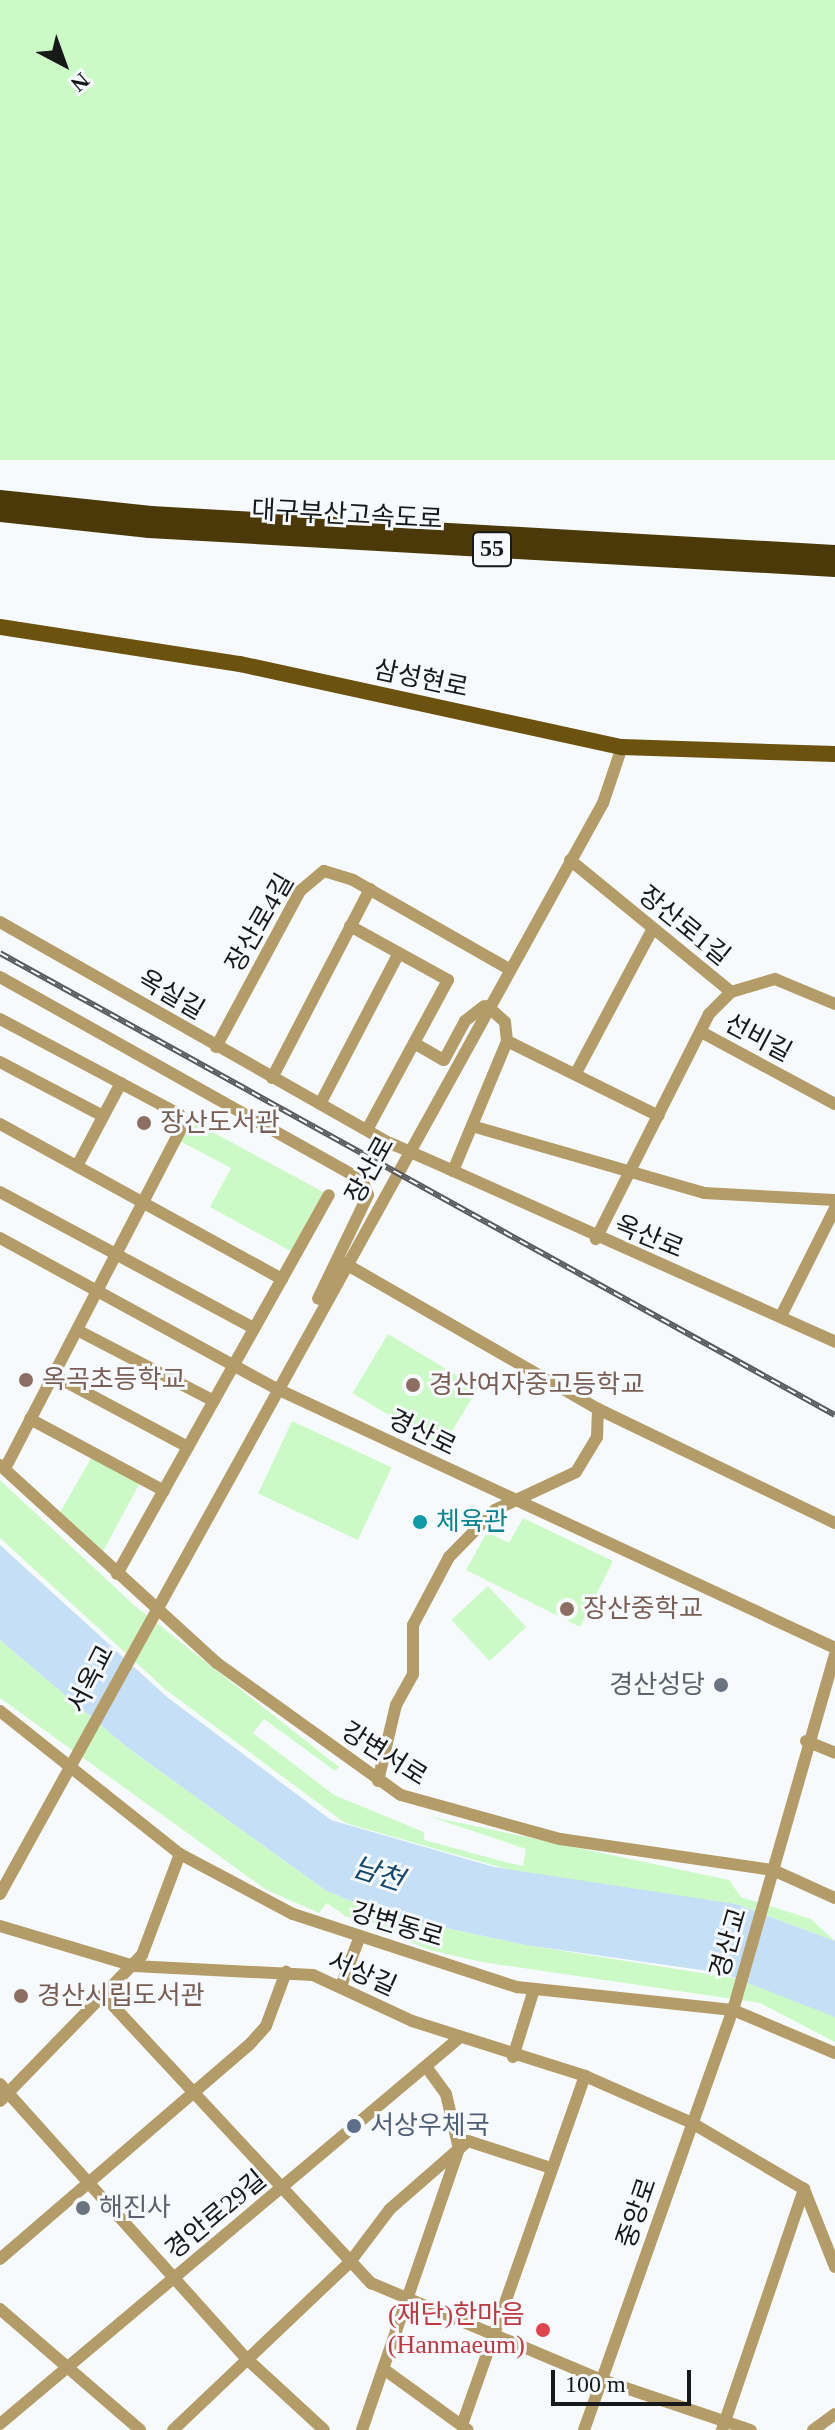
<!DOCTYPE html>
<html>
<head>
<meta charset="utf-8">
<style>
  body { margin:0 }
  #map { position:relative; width:835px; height:2430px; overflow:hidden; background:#f7fafd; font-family:"Times New Roman","Noto Sans KR",serif }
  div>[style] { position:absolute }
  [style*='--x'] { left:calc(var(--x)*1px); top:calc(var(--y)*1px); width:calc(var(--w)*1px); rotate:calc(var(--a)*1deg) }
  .green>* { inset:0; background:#ccfac7; transform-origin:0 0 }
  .water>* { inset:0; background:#c4dff6 }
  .minor>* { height:12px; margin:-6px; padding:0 6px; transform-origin:6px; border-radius:6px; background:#b49c68 }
  .major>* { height:16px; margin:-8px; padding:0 8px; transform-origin:8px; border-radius:8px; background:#6b520f }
  .highway>* { height:18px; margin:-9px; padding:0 9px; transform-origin:9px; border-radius:9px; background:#4c3909 }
  .rail>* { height:6px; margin-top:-3px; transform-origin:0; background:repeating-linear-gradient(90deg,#f7fafd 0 9px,#56585a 0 18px); box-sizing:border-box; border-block:2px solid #56585a }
  .minor-bridge>* { height:12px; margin:-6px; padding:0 6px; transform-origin:6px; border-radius:6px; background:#b49c68 }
  .dots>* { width:22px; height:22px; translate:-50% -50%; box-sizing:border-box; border:4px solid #f7fafd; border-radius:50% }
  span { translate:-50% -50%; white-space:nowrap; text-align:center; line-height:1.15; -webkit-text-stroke:6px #f7fafd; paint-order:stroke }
  .shield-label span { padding:2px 6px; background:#f7fafd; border:2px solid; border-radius:6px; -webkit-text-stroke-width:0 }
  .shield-label { font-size:24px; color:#171819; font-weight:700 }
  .street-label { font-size:26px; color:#171819 }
  .education-label { font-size:26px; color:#785e54 }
  .left { translate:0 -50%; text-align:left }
  .culture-label { font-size:26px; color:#0d838f }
  .worship-label { font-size:26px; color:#5b616d }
  .right { translate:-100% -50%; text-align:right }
  .service-label { font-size:26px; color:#4e5e75 }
  .health-label { font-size:26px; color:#be3a42 }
  .water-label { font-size:28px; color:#13476c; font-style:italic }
  .north { position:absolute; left:24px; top:24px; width:80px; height:80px; -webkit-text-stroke:6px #f7fafd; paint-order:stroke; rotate:139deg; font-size:22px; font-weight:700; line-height:32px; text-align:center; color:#171819 }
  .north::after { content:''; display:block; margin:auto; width:28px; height:36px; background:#171819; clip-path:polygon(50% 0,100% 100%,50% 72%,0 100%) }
  .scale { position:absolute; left:551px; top:2370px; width:140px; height:36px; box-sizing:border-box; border:4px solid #171819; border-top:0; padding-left:10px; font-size:24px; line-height:28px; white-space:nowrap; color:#171819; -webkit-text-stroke:6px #f7fafd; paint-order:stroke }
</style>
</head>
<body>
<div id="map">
  <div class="green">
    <div style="left:0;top:0;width:835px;height:460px"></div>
    <div style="clip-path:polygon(179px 1114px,329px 1195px,296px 1254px,210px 1207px,231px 1168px,176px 1139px)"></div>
    <div style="left:388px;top:1334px;width:105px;height:69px;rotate:31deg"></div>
    <div style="left:292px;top:1421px;width:110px;height:80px;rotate:25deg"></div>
    <div style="clip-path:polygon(94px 1453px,142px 1479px,100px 1557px,58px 1516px)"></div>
    <div style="clip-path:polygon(0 1480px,135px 1606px,339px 1767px,335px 1771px,264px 1719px,253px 1733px,334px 1795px,424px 1832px,424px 1840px,509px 1863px,523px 1866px,526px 1849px,428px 1816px,729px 1880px,741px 1897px,811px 1919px,835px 1941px,736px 1904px,531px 1876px,345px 1823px,166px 1690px,0 1538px)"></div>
    <div style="clip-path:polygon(523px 1518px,613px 1561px,580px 1627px,466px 1570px,487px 1532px,509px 1543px)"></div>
    <div style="left:488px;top:1586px;width:56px;height:50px;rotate:47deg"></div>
    <div style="clip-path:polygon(0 1640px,128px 1748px,325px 1890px,384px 1915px,526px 1945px,758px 1982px,835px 2017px,835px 2042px,760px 2003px,482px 1962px,430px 1950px,403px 1939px,403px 1931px,345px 1916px,327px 1903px,319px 1913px,265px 1889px,0 1698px)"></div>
  </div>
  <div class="water">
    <div style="clip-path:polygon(0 1545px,167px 1697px,331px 1820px,494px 1867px,736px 1904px,835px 1941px,835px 2017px,722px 1973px,526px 1945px,384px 1915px,325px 1890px,128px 1748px,0 1640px)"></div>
  </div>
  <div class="minor">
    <div style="--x:570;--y:860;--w:208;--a:39.3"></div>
    <div style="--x:731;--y:992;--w:31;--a:135"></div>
    <div style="--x:709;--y:1014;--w:252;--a:116.7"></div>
    <div style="--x:0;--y:922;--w:452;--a:29.6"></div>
    <div style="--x:350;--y:926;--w:112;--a:28.9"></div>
    <div style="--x:448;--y:980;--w:170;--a:118.4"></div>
    <div style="--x:0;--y:977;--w:415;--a:29.3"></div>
    <div style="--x:362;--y:1180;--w:16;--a:68"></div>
    <div style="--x:368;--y:1195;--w:115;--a:115.7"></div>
    <div style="--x:731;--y:992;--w:46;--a:-16.5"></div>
    <div style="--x:775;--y:979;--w:65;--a:22.6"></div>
    <div style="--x:0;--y:1019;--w:203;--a:28"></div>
    <div style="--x:179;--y:1114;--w:12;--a:70"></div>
    <div style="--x:183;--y:1125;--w:386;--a:117.4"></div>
    <div style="--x:703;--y:1033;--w:150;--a:28.3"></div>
    <div style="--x:507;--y:1041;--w:169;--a:26.3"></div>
    <div style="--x:414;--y:1043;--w:34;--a:30"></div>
    <div style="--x:444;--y:1060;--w:44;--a:-61.7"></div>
    <div style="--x:465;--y:1021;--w:24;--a:-38"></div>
    <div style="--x:216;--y:1047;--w:177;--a:-61.7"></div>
    <div style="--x:300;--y:891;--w:31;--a:-40"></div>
    <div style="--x:324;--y:871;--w:30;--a:17"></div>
    <div style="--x:353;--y:880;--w:177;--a:29.7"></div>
    <div style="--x:0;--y:1062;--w:116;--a:27.7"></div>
    <div style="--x:576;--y:1073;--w:164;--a:-62"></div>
    <div style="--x:272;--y:1078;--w:213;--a:-62.6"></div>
    <div style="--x:320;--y:1104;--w:170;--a:-62.4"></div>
    <div style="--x:0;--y:1124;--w:322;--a:28.8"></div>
    <div style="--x:472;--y:1126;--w:241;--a:16.1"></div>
    <div style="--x:704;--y:1193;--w:131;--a:3.1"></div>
    <div style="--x:77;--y:1166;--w:94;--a:-62.1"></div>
    <div style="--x:449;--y:1169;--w:423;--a:24.1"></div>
    <div style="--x:453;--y:1171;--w:141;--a:-67.4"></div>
    <div style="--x:507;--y:1041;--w:19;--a:-96"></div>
    <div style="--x:505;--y:1022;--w:24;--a:-138"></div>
    <div style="--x:0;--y:1192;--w:288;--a:28.2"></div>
    <div style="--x:0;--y:1238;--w:313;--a:28.6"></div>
    <div style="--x:275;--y:1388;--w:617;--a:24.9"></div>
    <div style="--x:344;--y:1263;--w:293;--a:29.9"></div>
    <div style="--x:598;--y:1409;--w:263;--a:25.7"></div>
    <div style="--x:782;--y:1314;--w:119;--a:-63.4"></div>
    <div style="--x:77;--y:1330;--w:154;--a:27.4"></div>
    <div style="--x:53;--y:1375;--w:153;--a:28.1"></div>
    <div style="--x:30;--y:1419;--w:152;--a:28.2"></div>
    <div style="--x:0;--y:1465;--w:294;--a:42.4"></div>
    <div style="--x:217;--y:1663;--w:226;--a:35.7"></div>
    <div style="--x:401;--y:1795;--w:165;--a:15.5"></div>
    <div style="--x:560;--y:1839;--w:215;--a:8.3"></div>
    <div style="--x:773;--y:1870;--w:68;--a:24.3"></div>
    <div style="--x:117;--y:1574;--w:434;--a:-60.8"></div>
    <div style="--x:0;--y:1711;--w:230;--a:38.5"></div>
    <div style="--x:180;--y:1854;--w:128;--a:28"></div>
    <div style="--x:293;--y:1914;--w:236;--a:18.1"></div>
    <div style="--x:517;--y:1987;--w:217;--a:6.1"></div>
    <div style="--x:733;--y:2010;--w:111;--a:22.9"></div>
    <div style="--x:806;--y:1741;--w:31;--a:22"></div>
    <div style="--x:378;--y:1781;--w:78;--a:-76.7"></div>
    <div style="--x:396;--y:1705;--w:35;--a:-61"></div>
    <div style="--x:413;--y:1674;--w:49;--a:-90"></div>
    <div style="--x:413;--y:1625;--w:77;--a:-62.1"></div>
    <div style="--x:449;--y:1557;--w:66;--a:-45.6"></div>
    <div style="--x:495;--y:1510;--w:89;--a:-25.1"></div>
    <div style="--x:576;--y:1472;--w:41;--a:-59"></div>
    <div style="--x:597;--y:1437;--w:28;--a:-88"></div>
    <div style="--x:0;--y:1894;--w:1247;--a:-61.07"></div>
    <div style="--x:603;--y:803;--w:59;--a:-71.3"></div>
    <div style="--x:0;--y:1926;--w:140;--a:16.6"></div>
    <div style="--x:134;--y:1966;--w:179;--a:2.9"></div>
    <div style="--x:313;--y:1975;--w:109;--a:24.9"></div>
    <div style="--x:412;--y:2021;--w:182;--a:17.6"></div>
    <div style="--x:585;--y:2076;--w:117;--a:23.7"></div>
    <div style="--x:692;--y:2123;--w:130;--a:30.5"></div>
    <div style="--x:804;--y:2189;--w:84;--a:68.3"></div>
    <div style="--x:341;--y:1986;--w:53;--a:-69.2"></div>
    <div style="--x:105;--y:1997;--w:391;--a:47.1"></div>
    <div style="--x:371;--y:2283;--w:251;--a:22.8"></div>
    <div style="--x:602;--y:2380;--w:157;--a:18.6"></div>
    <div style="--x:513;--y:2057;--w:71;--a:-72.8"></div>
    <div style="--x:0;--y:2084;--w:371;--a:48.1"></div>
    <div style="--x:248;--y:2360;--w:103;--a:42.6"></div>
    <div style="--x:0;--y:2101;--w:204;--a:-45.8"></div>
    <div style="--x:142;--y:1955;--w:108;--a:-69.4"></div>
    <div style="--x:0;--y:2259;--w:328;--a:-40.7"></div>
    <div style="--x:249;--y:2045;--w:25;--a:-48"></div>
    <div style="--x:266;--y:2026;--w:58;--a:-69.7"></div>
    <div style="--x:0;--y:2309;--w:185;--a:40.8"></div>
    <div style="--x:385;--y:2370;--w:102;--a:35.9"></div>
    <div style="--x:0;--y:2424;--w:600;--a:-40.06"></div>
    <div style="--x:462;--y:2425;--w:370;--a:-70.6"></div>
    <div style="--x:173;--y:2430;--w:244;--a:-43.5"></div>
    <div style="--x:350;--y:2262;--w:66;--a:-53"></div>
    <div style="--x:390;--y:2209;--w:103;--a:-41.1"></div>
    <div style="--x:468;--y:2141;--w:87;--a:18"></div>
    <div style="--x:362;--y:2430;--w:297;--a:-71"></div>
    <div style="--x:459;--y:2149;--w:57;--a:-103.3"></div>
    <div style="--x:446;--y:2094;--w:34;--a:-126"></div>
    <div style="--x:584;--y:2430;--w:446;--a:-70.5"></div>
    <div style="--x:733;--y:2010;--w:369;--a:-74"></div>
    <div style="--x:722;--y:2430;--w:255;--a:-71.2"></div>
    <div style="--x:813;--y:2430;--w:27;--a:-36"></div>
  </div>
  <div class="major">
    <div style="--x:0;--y:627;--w:243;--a:8.8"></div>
    <div style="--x:240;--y:664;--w:391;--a:12.3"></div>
    <div style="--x:622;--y:747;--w:213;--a:1.9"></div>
  </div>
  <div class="highway">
    <div style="--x:0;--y:499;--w:152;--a:6"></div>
    <div style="--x:151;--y:515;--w:685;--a:3.26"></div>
    <div style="--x:0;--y:513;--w:150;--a:6.1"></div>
    <div style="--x:149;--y:529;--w:687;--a:3.25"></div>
  </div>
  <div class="rail">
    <div style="--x:0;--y:953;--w:954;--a:28.96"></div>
  </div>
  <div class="minor-bridge">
    <div style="--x:390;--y:1143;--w:64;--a:23.8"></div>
  </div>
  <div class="dots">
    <div style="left:144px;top:1123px;background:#8d6e63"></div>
    <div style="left:26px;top:1380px;background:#8d6e63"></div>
    <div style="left:413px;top:1385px;background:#8d6e63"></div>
    <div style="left:420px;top:1522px;background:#0f9aa8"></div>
    <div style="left:567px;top:1609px;background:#8d6e63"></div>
    <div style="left:721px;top:1685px;background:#6b7280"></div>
    <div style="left:21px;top:1996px;background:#8d6e63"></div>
    <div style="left:354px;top:2126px;background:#5c6f8a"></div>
    <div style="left:83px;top:2208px;background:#6b7280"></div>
    <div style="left:543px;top:2330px;background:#e0444e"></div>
  </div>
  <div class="shield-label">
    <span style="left:492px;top:549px">55</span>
  </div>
  <div class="street-label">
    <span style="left:347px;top:515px;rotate:3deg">대구부산고속도로</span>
    <span style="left:421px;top:679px;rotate:12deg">삼성현로</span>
    <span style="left:260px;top:923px;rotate:-60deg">장산로4길</span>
    <span style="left:684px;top:926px;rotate:39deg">장산로1길</span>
    <span style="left:171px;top:995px;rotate:30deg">옥실길</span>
    <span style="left:758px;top:1038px;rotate:28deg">선비길</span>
    <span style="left:370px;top:1170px;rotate:-61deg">장산로</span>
    <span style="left:649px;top:1237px;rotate:22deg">옥산로</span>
    <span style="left:422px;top:1433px;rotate:26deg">경산로</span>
    <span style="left:91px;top:1679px;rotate:-63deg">서옥교</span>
    <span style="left:384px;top:1754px;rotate:32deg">강변서로</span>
    <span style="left:397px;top:1925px;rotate:17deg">강변동로</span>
    <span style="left:729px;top:1943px;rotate:-74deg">경산교</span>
    <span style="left:362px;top:1974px;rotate:24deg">서상길</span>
    <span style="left:637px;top:2213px;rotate:-71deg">중앙로</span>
    <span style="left:216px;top:2215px;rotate:-40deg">경안로29길</span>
  </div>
  <div class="education-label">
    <span class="left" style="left:160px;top:1123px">장산도서관</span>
    <span class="left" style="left:42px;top:1380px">옥곡초등학교</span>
    <span class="left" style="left:429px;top:1385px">경산여자중고등학교</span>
    <span class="left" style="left:583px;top:1609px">장산중학교</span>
    <span class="left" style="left:37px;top:1996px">경산시립도서관</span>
  </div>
  <div class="culture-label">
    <span class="left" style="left:436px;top:1522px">체육관</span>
  </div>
  <div class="worship-label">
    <span class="right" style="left:705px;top:1685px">경산성당</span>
    <span class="left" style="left:99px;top:2208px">해진사</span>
  </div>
  <div class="service-label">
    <span class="left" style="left:370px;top:2126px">서상우체국</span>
  </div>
  <div class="health-label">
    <span class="right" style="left:525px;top:2330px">(재단)한마음<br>(Hanmaeum)</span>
  </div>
  <div class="water-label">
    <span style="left:378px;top:1874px;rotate:18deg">남천</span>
  </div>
  <div class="north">N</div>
  <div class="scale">100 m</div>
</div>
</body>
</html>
